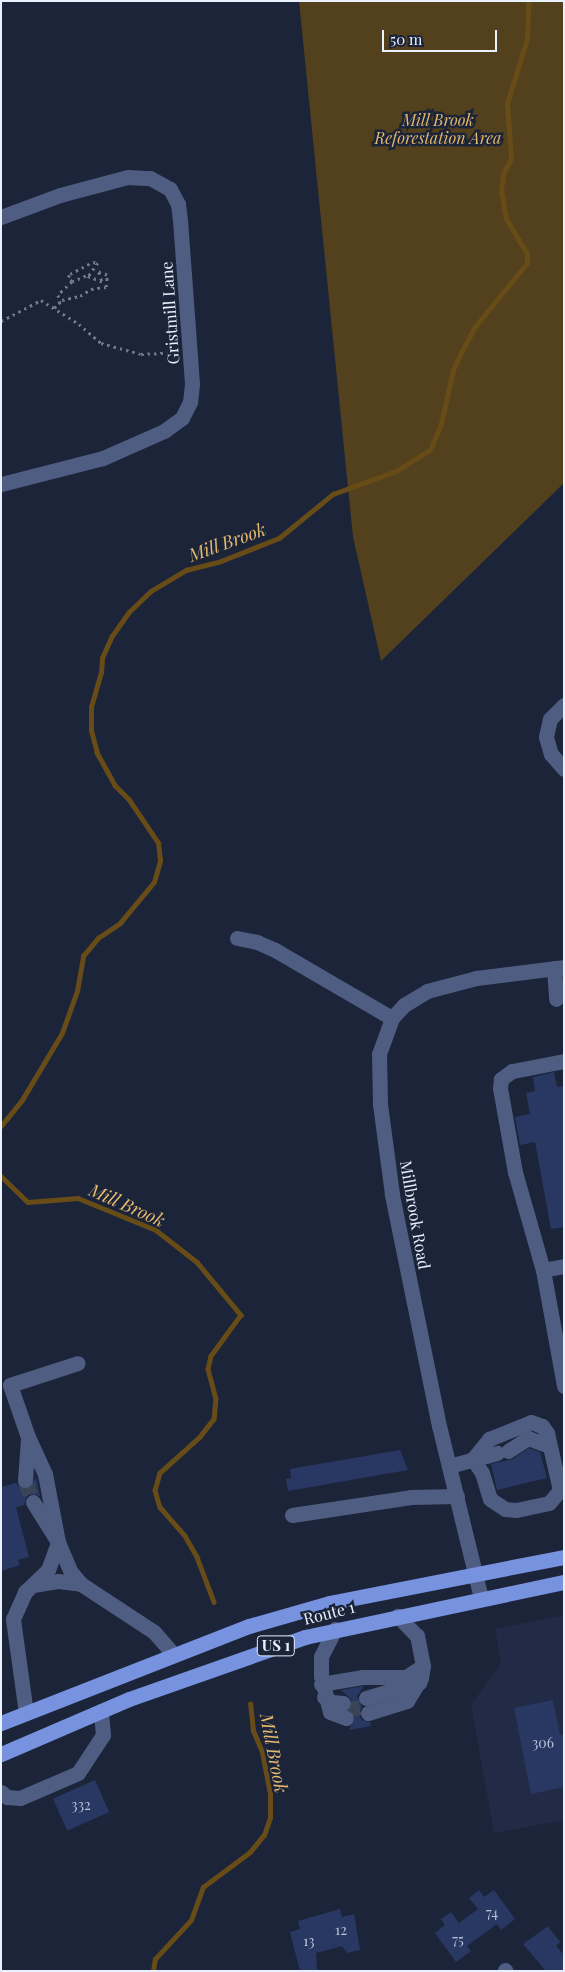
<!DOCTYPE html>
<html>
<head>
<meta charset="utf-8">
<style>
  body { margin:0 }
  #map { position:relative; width:565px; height:1972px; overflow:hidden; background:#1c2439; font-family:"Playfair Display",serif }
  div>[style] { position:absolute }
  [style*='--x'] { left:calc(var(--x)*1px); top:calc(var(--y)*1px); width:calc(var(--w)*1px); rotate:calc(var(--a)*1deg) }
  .built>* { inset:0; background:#212b46 }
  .green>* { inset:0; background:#53401c }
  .stream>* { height:4.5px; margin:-2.25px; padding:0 2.25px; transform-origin:2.25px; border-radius:2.25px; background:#674c17 }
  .building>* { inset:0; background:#283863; transform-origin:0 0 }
  .minor-tunnel>* { height:15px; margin-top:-7.5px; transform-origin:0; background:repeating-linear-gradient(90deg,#3b4357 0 15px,transparent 0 23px) }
  .path>* { height:2.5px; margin-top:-1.25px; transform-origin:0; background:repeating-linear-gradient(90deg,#71788a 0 2.5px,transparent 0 6.5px) }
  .minor>* { height:15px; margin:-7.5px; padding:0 7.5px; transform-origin:7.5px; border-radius:7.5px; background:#4e5d81 }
  .major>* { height:15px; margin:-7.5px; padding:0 7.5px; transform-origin:7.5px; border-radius:7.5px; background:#7793df }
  span { translate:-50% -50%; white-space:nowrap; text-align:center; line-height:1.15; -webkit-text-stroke:5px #1c2439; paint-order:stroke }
  .number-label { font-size:14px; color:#b9c2d7 }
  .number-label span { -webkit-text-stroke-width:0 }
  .shield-label span { padding:1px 4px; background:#1c2439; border:1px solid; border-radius:4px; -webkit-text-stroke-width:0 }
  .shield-label { font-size:15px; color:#e9f0fe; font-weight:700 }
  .park-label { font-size:16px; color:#e4b86b; font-style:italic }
  .street-label { font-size:16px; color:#e9f0fe }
  .water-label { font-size:18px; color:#e7bb6f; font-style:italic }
  .frame { position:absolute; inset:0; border:2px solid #e9f0fe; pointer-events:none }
  .scale { position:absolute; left:382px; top:30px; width:115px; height:22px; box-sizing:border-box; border:2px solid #e9f0fe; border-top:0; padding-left:6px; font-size:15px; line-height:18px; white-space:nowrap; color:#e9f0fe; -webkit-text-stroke:4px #1c2439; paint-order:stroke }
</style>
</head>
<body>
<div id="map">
  <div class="built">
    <div style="clip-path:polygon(564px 1615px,564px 1820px,494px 1833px,471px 1705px,501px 1664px,495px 1629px)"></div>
  </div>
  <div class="green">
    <div style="clip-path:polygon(299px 1px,564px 1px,564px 483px,381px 661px,353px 537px)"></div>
  </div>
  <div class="stream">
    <div style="--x:1;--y:1126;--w:33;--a:-51"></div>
    <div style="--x:22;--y:1100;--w:78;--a:-59.2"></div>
    <div style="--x:62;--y:1033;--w:45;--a:-70.3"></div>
    <div style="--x:77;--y:991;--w:36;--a:-80"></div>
    <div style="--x:83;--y:956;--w:23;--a:-50"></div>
    <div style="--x:98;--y:938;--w:27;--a:-34"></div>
    <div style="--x:120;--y:923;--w:53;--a:-50.3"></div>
    <div style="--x:154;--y:882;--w:22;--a:-74"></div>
    <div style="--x:160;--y:861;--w:18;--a:-96"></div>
    <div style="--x:158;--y:843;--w:52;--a:-124"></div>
    <div style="--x:129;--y:800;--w:20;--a:-135"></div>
    <div style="--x:115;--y:786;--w:38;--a:-119"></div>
    <div style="--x:97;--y:753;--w:23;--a:-105"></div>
    <div style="--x:91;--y:731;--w:24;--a:-90"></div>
    <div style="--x:91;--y:707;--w:35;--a:-74"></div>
    <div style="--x:101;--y:673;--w:15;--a:-86"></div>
    <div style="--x:102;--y:658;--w:24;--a:-66"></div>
    <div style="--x:112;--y:636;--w:29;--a:-55"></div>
    <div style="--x:129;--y:612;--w:30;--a:-44"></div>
    <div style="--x:151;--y:591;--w:41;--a:-31"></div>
    <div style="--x:186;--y:570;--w:36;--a:-14"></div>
    <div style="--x:221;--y:561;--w:62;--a:-21.6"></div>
    <div style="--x:279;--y:538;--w:70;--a:-39.2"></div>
    <div style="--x:333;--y:494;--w:67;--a:-20.1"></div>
    <div style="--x:396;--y:471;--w:40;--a:-32"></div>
    <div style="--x:430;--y:450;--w:28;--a:-67"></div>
    <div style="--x:441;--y:424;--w:55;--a:-77.5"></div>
    <div style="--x:453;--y:370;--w:21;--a:-65"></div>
    <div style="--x:462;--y:351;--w:26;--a:-62"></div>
    <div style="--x:474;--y:328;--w:84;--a:-50.8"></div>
    <div style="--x:527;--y:263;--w:9;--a:-90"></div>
    <div style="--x:527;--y:254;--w:41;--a:-121"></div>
    <div style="--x:506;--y:219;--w:28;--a:-100"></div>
    <div style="--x:501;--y:191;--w:17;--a:-83"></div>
    <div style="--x:503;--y:174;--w:17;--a:-62"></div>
    <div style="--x:511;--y:159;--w:55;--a:-94.2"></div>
    <div style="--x:507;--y:104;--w:68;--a:-72.9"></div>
    <div style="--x:527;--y:39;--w:38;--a:-88"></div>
    <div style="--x:1;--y:1176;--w:37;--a:44"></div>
    <div style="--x:28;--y:1202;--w:50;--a:-4.6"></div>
    <div style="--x:78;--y:1198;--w:84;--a:22.3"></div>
    <div style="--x:156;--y:1230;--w:52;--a:38"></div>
    <div style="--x:197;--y:1262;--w:69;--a:50.3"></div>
    <div style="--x:241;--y:1315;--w:51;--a:126.2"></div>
    <div style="--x:211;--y:1356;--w:13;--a:103"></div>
    <div style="--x:208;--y:1369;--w:30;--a:75"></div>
    <div style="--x:216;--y:1398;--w:21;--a:95"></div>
    <div style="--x:214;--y:1419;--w:23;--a:128"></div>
    <div style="--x:200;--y:1437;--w:54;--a:138"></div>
    <div style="--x:160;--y:1473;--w:18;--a:106"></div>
    <div style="--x:155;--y:1490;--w:18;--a:74"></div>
    <div style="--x:160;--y:1507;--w:38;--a:49"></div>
    <div style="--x:185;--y:1536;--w:24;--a:60"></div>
    <div style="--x:197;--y:1557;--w:48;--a:69.3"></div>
    <div style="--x:153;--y:1971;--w:12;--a:-81"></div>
    <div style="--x:155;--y:1959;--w:53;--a:-47.3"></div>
    <div style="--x:191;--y:1920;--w:35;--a:-70"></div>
    <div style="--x:203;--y:1887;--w:59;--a:-36.7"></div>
    <div style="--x:250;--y:1852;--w:22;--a:-51"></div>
    <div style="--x:264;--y:1835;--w:18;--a:-71"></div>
    <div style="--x:270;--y:1818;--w:24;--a:-90"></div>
    <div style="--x:270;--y:1794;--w:43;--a:-100.8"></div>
    <div style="--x:262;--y:1752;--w:23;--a:-113"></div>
    <div style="--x:253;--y:1731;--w:27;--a:-96"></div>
  </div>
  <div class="building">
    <div style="clip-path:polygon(554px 1072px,557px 1087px,564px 1086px,564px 1227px,551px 1229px,535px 1142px,520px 1145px,515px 1117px,530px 1114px,526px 1093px,535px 1091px,533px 1077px)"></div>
    <div style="clip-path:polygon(529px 1448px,540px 1452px,547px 1478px,497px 1490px,491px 1464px,513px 1459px)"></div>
    <div style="clip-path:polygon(400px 1450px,408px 1470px,288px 1491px,286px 1479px,291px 1478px,290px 1469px)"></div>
    <div style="clip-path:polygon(36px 1477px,40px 1496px,28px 1494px,24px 1505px,16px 1507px,29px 1557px,18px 1560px,20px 1565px,1px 1571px,1px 1487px,16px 1483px,20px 1488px,29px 1489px)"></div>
    <div style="clip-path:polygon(364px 1686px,357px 1696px,362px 1706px,359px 1715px,362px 1720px,370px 1722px,371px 1726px,349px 1730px,355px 1716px,350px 1709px,351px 1699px,341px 1690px)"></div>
    <div style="clip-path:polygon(553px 1700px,560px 1735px,564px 1735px,564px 1787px,531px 1794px,514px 1708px)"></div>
    <div style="left:95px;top:1780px;width:35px;height:46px;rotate:66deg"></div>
    <div style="clip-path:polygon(479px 1890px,484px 1897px,494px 1890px,515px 1919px,501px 1930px,497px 1924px,467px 1946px,471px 1951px,456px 1962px,435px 1933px,445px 1925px,441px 1919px,451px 1912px,459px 1923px,478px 1909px,469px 1898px)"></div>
    <div style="clip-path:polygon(340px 1909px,342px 1917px,354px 1914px,360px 1950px,347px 1953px,342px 1946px,316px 1953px,317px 1971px,300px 1971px,290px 1932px,300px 1929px,298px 1921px)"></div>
    <div style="clip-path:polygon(548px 1926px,560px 1942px,556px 1946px,564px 1955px,564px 1971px,546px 1971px,523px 1944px)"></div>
  </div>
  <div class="minor-tunnel">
    <div style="--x:25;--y:1480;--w:23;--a:70"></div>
    <div style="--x:345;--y:1710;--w:22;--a:-10"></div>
  </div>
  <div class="path">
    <div style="--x:72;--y:282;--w:6;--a:-129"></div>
    <div style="--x:68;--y:277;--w:4;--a:-56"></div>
    <div style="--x:70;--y:274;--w:26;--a:-28"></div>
    <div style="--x:93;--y:262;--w:5;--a:11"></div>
    <div style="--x:98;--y:263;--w:16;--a:125"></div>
    <div style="--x:54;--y:308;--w:11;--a:-45"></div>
    <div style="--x:62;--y:300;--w:18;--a:-13"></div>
    <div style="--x:80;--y:296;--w:13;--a:-32"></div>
    <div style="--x:91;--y:289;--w:15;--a:-8"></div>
    <div style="--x:106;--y:287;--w:12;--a:-85"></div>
    <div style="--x:107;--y:275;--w:9;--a:-159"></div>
    <div style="--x:99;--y:272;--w:10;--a:73"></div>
    <div style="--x:102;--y:282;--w:17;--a:-159"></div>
    <div style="--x:86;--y:276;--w:15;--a:157"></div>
    <div style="--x:72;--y:282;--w:19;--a:137"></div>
    <div style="--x:58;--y:295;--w:7;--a:63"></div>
    <div style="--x:1;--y:321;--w:45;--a:-27.7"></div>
    <div style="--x:41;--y:300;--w:45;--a:32.3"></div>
    <div style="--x:79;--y:324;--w:29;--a:41"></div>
    <div style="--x:101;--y:343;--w:41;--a:15.4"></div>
    <div style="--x:141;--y:354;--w:35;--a:-3"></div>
  </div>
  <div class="minor">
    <div style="--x:1;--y:217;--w:63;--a:-20.4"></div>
    <div style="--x:60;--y:195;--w:70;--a:-14.8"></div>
    <div style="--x:128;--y:177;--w:22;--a:3"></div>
    <div style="--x:150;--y:178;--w:23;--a:29"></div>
    <div style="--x:170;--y:189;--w:17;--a:62"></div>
    <div style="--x:178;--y:204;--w:16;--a:83"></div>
    <div style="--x:180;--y:220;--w:164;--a:85.8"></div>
    <div style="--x:192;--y:384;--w:18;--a:96"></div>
    <div style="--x:190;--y:402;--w:18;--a:117"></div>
    <div style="--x:182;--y:418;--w:22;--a:144"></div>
    <div style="--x:164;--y:431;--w:67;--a:156.1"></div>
    <div style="--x:103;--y:458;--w:105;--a:165.7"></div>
    <div style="--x:564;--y:705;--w:20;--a:135"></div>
    <div style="--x:550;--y:719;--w:18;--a:103"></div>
    <div style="--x:546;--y:737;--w:18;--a:74"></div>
    <div style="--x:551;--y:754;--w:20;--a:49"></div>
    <div style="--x:237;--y:938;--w:20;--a:11"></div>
    <div style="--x:257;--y:942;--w:20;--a:24"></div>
    <div style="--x:275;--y:950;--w:135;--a:30.2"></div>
    <div style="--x:554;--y:968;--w:31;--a:86"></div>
    <div style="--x:564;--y:1061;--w:53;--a:169.1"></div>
    <div style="--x:512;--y:1071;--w:14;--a:144"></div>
    <div style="--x:501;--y:1079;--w:9;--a:96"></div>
    <div style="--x:500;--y:1088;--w:85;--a:79.9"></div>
    <div style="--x:515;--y:1172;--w:102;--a:74.1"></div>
    <div style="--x:543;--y:1270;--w:118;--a:79.7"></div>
    <div style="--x:543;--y:1270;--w:21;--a:-11"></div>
    <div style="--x:531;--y:1422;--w:12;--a:20"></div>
    <div style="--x:542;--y:1426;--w:9;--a:54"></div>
    <div style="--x:547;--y:1433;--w:58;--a:77.2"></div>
    <div style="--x:560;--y:1490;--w:17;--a:130"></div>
    <div style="--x:549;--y:1503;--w:34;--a:168"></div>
    <div style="--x:516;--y:1510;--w:11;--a:-175"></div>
    <div style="--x:505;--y:1509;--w:18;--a:-146"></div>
    <div style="--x:490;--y:1499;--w:27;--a:-107"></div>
    <div style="--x:482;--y:1473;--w:17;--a:-123"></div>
    <div style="--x:473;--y:1459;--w:26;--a:-51"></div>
    <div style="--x:489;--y:1439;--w:45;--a:-22"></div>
    <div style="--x:508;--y:1451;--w:24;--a:-33"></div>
    <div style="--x:528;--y:1438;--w:17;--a:21"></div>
    <div style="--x:449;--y:1466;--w:50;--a:-15.2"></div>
    <div style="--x:25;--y:1480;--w:41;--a:-85.8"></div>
    <div style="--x:33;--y:1502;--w:47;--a:58"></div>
    <div style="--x:58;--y:1542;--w:33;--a:67"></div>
    <div style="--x:71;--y:1572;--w:16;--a:50"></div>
    <div style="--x:81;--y:1584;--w:87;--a:33.3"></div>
    <div style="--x:154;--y:1632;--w:28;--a:49"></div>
    <div style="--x:292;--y:1515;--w:120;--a:-8.6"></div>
    <div style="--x:411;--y:1497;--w:46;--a:-1.2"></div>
    <div style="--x:33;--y:1585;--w:25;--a:-9"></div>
    <div style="--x:58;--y:1581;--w:23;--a:7"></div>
    <div style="--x:481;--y:1598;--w:177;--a:-103.7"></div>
    <div style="--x:439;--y:1426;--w:237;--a:-101.5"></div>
    <div style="--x:392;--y:1194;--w:91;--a:-97.6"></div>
    <div style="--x:380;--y:1104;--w:50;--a:-91.1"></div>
    <div style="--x:379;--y:1054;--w:38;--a:-70"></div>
    <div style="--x:392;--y:1018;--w:18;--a:-47"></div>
    <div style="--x:404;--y:1005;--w:27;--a:-31"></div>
    <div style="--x:427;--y:991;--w:51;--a:-14.9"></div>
    <div style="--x:476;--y:978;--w:89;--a:-7.1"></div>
    <div style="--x:335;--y:1629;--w:31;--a:117"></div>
    <div style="--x:321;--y:1657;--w:19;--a:90"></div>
    <div style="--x:321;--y:1676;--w:37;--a:76"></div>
    <div style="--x:330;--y:1712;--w:17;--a:21"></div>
    <div style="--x:321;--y:1684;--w:43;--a:-9.5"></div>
    <div style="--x:363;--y:1677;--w:43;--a:0"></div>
    <div style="--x:406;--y:1677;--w:20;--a:-33"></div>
    <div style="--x:324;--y:1697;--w:9;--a:32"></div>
    <div style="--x:332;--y:1702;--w:11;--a:5"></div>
    <div style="--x:366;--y:1698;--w:56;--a:-16.5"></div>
    <div style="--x:26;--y:1713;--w:95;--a:-97.9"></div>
    <div style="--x:13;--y:1619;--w:30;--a:-66"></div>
    <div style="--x:25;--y:1592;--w:32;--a:-44"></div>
    <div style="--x:48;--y:1570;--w:30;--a:-70"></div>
    <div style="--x:58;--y:1542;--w:69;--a:-100.8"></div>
    <div style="--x:45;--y:1474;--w:41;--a:-114.7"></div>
    <div style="--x:28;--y:1437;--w:55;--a:-109.1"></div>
    <div style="--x:10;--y:1385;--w:71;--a:-17.9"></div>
    <div style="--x:368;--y:1713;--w:41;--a:-17.1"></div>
    <div style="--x:407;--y:1701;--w:27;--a:-59"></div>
    <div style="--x:421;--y:1678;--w:12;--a:-81"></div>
    <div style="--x:423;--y:1666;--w:31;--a:-101"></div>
    <div style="--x:417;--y:1636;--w:28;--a:-134"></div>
    <div style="--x:1;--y:1792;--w:8;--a:40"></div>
    <div style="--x:7;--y:1797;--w:13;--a:4"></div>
    <div style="--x:20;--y:1798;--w:63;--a:-23.3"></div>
    <div style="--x:78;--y:1773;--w:45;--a:-56.7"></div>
    <div style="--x:103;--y:1735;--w:24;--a:-95"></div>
    <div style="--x:505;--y:1970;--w:1;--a:45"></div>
  </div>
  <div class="major">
    <div style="--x:1;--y:1723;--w:266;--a:-21.4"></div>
    <div style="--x:249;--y:1626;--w:83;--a:-16"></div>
    <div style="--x:329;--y:1603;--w:239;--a:-11.1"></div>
    <div style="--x:1;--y:1754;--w:139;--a:-23.3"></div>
    <div style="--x:129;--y:1699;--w:187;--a:-19.4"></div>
    <div style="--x:305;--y:1637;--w:265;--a:-12"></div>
  </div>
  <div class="number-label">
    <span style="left:543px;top:1743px">306</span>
    <span style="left:81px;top:1805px">332</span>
    <span style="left:492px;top:1913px">74</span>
    <span style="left:341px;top:1930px">12</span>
    <span style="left:458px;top:1940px">75</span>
    <span style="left:309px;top:1941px">13</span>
  </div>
  <div class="shield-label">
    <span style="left:276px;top:1646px">US 1</span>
  </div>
  <div class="park-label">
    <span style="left:438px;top:129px">Mill Brook<br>Reforestation Area</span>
  </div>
  <div class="street-label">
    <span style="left:170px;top:313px;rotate:-94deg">Gristmill Lane</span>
    <span style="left:415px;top:1215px;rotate:80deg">Millbrook Road</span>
    <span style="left:329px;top:1613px;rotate:-14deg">Route 1</span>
  </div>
  <div class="water-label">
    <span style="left:227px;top:542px;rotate:-20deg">Mill Brook</span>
    <span style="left:127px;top:1205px;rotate:24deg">Mill Brook</span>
    <span style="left:274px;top:1753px;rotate:79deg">Mill Brook</span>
  </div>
  <div class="frame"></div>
  <div class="scale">50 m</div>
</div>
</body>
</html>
